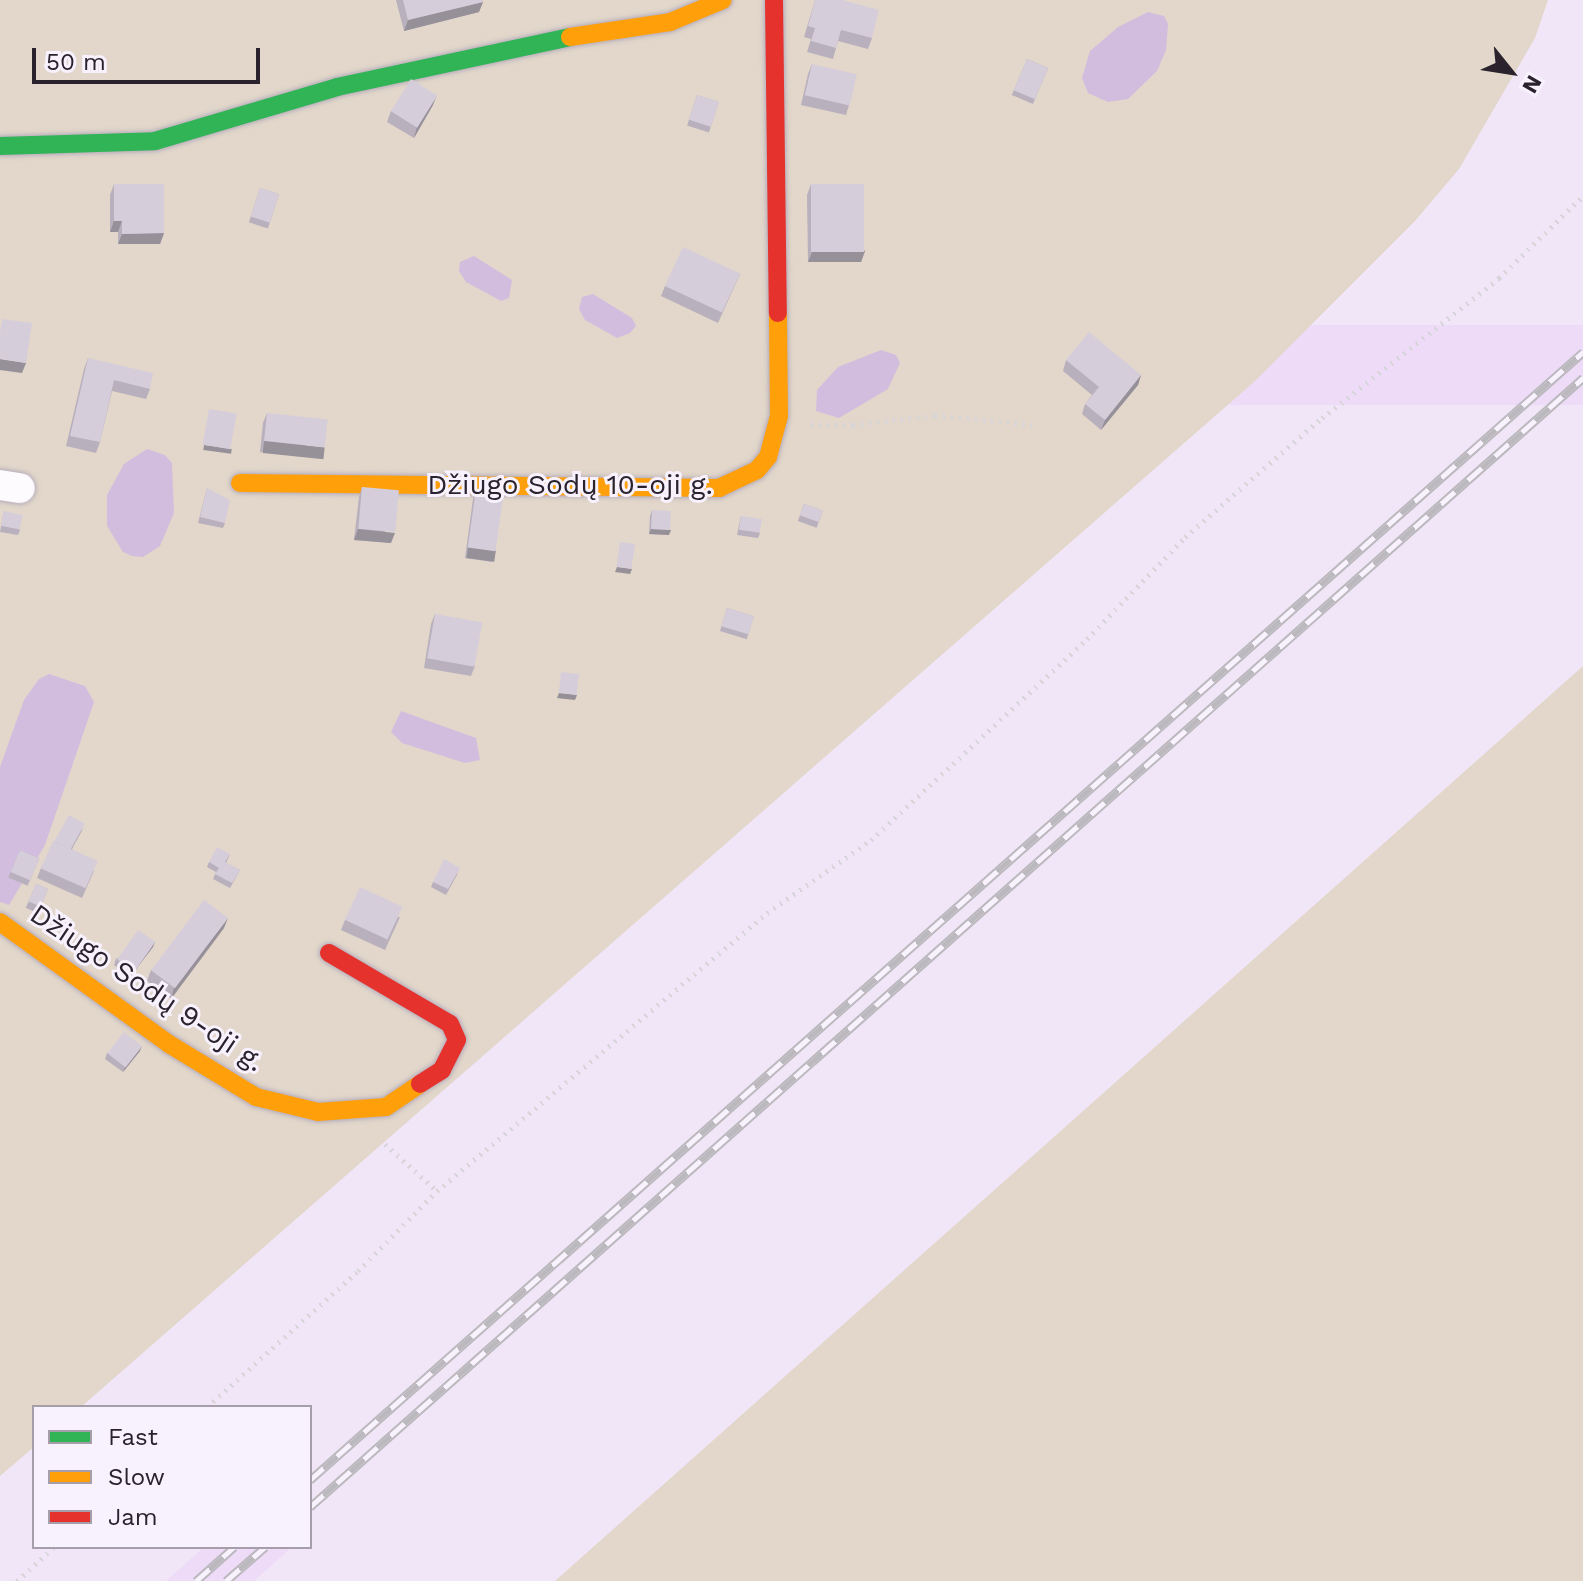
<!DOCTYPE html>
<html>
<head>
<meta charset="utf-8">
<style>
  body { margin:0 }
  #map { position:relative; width:1583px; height:1581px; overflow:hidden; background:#f1e6f8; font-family:"Work Sans",sans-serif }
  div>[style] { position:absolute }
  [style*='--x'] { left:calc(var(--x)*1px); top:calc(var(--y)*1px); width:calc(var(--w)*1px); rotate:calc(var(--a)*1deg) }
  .built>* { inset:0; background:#eddbf8; transform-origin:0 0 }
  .green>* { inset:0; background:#e2d7ca }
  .water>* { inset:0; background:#d2bddf }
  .path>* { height:5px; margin-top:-2.5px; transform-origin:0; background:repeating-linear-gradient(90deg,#d8d5da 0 2px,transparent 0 8px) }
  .roads { filter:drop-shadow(0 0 2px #b6adbb) drop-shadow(0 0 2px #b6adbb) }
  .street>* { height:30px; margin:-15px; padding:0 15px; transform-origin:15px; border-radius:15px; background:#fdfbfe }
  .fast>* { height:18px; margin:-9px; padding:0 9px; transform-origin:9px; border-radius:9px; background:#30b455 }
  .slow>* { height:18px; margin:-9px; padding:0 9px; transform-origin:9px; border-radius:9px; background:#ff9f0a }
  .jam>* { height:18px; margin:-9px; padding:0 9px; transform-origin:9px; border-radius:9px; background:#e5322d }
  .rail>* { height:9px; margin-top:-4.5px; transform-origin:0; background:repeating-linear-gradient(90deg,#f8f1fe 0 18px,#bbb9bd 0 36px); box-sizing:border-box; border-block:2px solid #bbb9bd }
  .wall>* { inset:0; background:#b8b0bc; transform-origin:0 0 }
  .shaded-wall>* { inset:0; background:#969099; transform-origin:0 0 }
  .building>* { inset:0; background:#d6cddb; transform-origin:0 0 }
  span { translate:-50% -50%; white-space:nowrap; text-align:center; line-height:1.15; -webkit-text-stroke:6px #f8f1fe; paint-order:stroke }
  .street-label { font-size:28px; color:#2a232e }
  .legend { position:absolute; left:32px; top:1405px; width:280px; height:144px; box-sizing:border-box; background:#f8f1fe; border:2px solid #a69fab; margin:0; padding:10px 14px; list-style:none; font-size:24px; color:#2a232e }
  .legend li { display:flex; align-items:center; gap:16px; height:40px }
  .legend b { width:40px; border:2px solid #a69fab }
  .north { position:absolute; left:1471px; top:32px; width:80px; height:80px; -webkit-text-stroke:6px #f8f1fe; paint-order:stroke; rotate:120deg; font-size:22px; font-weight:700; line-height:32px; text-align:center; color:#2a232e }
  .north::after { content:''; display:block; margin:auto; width:28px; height:36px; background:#2a232e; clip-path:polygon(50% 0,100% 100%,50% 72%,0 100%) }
  .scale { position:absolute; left:32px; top:48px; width:228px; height:36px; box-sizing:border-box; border:4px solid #2a232e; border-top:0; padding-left:10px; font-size:24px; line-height:28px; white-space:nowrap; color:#2a232e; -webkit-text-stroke:6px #f8f1fe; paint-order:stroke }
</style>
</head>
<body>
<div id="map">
  <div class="built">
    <div style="left:1583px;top:325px;width:80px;height:1701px;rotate:90deg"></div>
    <div style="clip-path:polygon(204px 1547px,292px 1547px,254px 1581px,166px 1581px)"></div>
  </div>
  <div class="green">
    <div style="clip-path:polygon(0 0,1548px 0,1535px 38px,1459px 169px,1415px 221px,1254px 382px,81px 1407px,34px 1407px,34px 1447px,0 1476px)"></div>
    <div style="clip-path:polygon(1583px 666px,1583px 1581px,555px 1581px)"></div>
  </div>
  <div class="water">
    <div style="clip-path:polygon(1148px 12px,1164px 16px,1168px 24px,1166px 50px,1157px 71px,1128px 99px,1108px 102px,1088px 93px,1082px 78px,1090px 51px,1118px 27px)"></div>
    <div style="clip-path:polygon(474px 256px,512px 280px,509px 298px,501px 301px,466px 282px,459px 271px,460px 262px)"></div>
    <div style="clip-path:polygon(593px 294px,632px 318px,636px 326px,630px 333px,617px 338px,585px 320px,579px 309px,582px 297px)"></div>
    <div style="clip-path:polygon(881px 350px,896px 355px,900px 363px,888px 389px,839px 418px,816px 411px,817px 390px,838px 367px)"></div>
    <div style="clip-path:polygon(147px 449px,165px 455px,172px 463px,174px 513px,160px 546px,143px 557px,132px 556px,123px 552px,107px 526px,107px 495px,124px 464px)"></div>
    <div style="clip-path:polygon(49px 674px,85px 686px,94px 702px,45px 845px,9px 905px,0 902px,0 767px,24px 700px,39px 679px)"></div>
    <div style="clip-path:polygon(401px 711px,476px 738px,480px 760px,465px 763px,402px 743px,391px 732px)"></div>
  </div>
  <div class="path">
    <div style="--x:811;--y:424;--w:42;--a:1.4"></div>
    <div style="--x:853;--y:425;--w:83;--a:-7"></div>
    <div style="--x:935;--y:415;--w:101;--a:5.7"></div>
    <div style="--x:385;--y:1144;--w:70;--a:42.1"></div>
    <div style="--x:207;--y:1407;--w:203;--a:-42"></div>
    <div style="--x:358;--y:1271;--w:112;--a:-45.4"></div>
    <div style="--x:437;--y:1191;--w:431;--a:-40.1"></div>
    <div style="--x:767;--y:913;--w:127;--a:-35.1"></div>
    <div style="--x:871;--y:840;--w:295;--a:-42.9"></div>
    <div style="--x:1087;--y:639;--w:141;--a:-46.1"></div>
    <div style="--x:1185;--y:537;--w:181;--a:-41"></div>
    <div style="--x:1322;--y:418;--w:226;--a:-38.3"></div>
    <div style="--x:1499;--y:278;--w:117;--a:-44.3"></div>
    <div style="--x:17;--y:1581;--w:50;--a:-42.6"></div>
  </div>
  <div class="roads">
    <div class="street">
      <div style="--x:0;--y:485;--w:20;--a:9"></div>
    </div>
    <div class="fast">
      <div style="--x:0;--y:146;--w:155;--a:-1.8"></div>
      <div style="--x:155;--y:141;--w:190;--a:-16.5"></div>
      <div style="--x:337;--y:87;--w:238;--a:-12.1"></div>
    </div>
    <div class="slow">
      <div style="--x:570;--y:37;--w:101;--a:-8.5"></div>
      <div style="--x:670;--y:22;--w:57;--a:-22.5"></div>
      <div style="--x:240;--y:483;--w:479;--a:0.6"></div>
      <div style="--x:719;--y:488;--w:42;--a:-25.3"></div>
      <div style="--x:757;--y:470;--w:17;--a:-50"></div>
      <div style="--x:768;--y:457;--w:42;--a:-75"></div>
      <div style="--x:779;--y:416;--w:103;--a:-90.6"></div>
      <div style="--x:0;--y:922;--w:208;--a:35.8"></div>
      <div style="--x:169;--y:1044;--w:102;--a:31.3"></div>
      <div style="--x:256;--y:1097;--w:64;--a:13.6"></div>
      <div style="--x:318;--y:1112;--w:68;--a:-4.2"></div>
      <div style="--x:386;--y:1107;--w:41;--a:-34.1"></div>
    </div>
    <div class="jam">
      <div style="--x:774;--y:0;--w:313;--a:89.3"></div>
      <div style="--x:329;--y:953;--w:140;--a:30.4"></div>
      <div style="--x:450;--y:1024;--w:17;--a:66"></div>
      <div style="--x:457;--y:1040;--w:34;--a:117"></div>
      <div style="--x:442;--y:1070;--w:26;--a:148"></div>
    </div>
  </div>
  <div class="rail">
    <div style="--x:310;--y:1480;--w:1701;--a:-41.54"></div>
    <div style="--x:310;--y:1507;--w:1702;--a:-41.57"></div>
    <div style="--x:196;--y:1581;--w:51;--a:-41.8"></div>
    <div style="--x:226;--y:1581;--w:52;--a:-41.1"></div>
  </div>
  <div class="wall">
    <div style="clip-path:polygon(396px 0,482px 0,483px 2px,479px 12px,404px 31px)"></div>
    <div style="clip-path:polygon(815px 0,872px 38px,868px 49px,838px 41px,833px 59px,807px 52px,811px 39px,804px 37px)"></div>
    <div style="left:1027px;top:59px;width:23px;height:39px;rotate:23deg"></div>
    <div style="clip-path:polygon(812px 64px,849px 105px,846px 115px,801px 105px,808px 74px)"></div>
    <div style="left:697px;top:95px;width:23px;height:32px;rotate:18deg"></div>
    <div style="clip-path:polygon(433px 105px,414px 138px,387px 122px,391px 111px)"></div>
    <div style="clip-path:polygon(114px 184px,164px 233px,160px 244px,118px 244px,118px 232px,110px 232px,110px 195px)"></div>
    <div style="clip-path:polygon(811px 184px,865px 251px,861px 262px,808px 262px,807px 195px)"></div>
    <div style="left:260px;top:188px;width:20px;height:36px;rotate:18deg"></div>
    <div style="clip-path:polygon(740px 274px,718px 323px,661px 296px,665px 286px)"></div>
    <div style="clip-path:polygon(88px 358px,150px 389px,146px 399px,112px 391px,100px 442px,96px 453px,66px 446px,84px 369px)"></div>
    <div style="clip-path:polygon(1066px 360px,1141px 375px,1138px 385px,1101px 430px,1082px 414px,1085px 404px,1092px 395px,1063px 371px)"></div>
    <div style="clip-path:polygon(267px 413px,322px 458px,260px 452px,263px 423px)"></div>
    <div style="clip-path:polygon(362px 487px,391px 543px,354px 540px,359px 497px)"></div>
    <div style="clip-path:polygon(207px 488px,225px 523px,223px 528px,198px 523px)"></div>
    <div style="clip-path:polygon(476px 489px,496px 551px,492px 562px,465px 558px,473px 499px)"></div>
    <div style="left:804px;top:504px;width:20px;height:18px;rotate:20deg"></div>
    <div style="clip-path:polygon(652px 510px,669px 535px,649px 534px,650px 516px)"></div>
    <div style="clip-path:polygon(4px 511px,20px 530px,18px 535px,0 532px)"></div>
    <div style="clip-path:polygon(741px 516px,760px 533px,758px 538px,737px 535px)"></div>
    <div style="left:727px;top:608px;width:28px;height:24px;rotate:17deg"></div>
    <div style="clip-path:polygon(435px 614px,475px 666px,471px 676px,424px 668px,431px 624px)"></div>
    <div style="clip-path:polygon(83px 829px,72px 849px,94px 871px,82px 898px,37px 878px,41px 868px,55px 842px)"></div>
    <div style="left:20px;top:850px;width:21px;height:30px;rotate:23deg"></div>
    <div style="clip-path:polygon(230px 854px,226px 863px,240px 870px,230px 888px,213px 879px,216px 872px,207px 867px,209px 862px)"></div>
    <div style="clip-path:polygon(458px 873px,446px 895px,431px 887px,433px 882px)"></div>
    <div style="left:36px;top:884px;width:13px;height:26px;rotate:23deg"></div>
    <div style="clip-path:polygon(400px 917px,385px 950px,341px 930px,345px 920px)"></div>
    <div style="clip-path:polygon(224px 928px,171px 999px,147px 981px,151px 970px)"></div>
    <div style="clip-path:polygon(155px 942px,153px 947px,130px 977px,114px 965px,116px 959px)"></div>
    <div style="clip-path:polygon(140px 1051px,123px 1072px,105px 1059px,107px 1053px)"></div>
  </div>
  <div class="shaded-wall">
    <div style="clip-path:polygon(483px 2px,479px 12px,404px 31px,408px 20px)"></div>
    <div style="clip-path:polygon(437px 95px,433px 105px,414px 138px,417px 127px)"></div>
    <div style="clip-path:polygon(114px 221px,122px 221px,118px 232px,110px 232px)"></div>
    <div style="clip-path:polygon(164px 233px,160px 244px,118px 244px,122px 234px)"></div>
    <div style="clip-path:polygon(865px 251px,861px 262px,808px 262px,812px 252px)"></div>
    <div style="clip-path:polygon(0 359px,26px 363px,22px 373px,0 370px)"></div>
    <div style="clip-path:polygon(1141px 375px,1138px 385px,1101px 430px,1105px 420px)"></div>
    <div style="left:264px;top:441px;width:61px;height:12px;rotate:6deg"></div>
    <div style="left:204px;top:445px;width:28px;height:5px;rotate:8deg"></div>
    <div style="clip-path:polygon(358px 529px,395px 533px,391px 543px,354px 540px)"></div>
    <div style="clip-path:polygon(651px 529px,671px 530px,669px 535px,649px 534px)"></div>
    <div style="left:468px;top:547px;width:28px;height:11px;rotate:8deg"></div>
    <div style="clip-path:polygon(617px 567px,632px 569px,630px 574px,615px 572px)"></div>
    <div style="clip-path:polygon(559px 693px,577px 695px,575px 700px,557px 698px)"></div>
    <div style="clip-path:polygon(228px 918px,224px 928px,171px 999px,174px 988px)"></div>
    <div style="clip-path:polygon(155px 942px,153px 947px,130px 977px,132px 972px)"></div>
    <div style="clip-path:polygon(142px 1046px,140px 1051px,123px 1072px,125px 1067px)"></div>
  </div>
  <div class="building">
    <div style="clip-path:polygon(403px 0,482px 0,483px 2px,408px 20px)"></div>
    <div style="clip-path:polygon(815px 0,842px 0,879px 10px,872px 38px,841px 30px,836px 48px,811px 41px,815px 28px,808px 26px)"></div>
    <div style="left:1027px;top:59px;width:23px;height:34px;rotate:23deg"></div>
    <div style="left:812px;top:64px;width:46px;height:32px;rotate:13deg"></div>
    <div style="left:411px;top:79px;width:31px;height:38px;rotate:32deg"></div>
    <div style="left:697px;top:95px;width:23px;height:26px;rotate:18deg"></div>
    <div style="clip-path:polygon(114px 184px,164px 184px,164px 233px,122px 234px,122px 221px,114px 221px)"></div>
    <div style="left:811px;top:184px;width:53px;height:68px"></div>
    <div style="left:260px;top:188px;width:20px;height:30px;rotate:18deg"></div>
    <div style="left:683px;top:247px;width:63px;height:43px;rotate:25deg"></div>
    <div style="clip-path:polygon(2px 319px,32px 323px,26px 363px,0 359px,0 333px)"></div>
    <div style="clip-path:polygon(1089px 332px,1141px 375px,1105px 420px,1085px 404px,1099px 387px,1066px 360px)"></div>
    <div style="clip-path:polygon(88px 358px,153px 373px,150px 389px,114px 380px,100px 442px,70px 436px)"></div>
    <div style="left:209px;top:409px;width:28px;height:36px;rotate:10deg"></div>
    <div style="left:267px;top:413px;width:61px;height:28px;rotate:6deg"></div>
    <div style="left:362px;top:487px;width:37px;height:42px;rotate:5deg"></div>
    <div style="clip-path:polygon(207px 488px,230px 500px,225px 523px,200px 517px)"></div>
    <div style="left:476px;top:489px;width:28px;height:59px;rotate:8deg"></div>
    <div style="left:804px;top:504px;width:20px;height:12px;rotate:20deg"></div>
    <div style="left:652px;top:510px;width:19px;height:19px;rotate:3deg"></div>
    <div style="left:4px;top:511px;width:19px;height:15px;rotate:12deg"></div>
    <div style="left:741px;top:516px;width:21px;height:14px;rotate:8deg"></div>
    <div style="left:620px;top:542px;width:15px;height:25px;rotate:8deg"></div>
    <div style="left:727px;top:608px;width:28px;height:19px;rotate:17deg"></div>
    <div style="left:435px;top:614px;width:48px;height:45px;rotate:10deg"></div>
    <div style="left:561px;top:672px;width:18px;height:21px;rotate:6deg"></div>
    <div style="left:69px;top:815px;width:18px;height:30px;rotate:29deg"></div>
    <div style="left:53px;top:841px;width:49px;height:30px;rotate:24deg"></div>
    <div style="clip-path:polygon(217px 847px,230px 854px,225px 862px,240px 870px,232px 883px,215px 874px,219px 868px,209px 862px)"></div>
    <div style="left:20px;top:850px;width:21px;height:24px;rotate:23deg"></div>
    <div style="clip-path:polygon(444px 859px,460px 868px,448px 889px,433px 882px)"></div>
    <div style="left:36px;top:884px;width:13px;height:19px;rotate:23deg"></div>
    <div style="left:360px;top:887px;width:47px;height:36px;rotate:25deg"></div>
    <div style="left:204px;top:900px;width:30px;height:88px;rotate:37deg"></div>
    <div style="left:138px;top:930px;width:21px;height:36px;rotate:35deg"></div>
    <div style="left:124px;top:1032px;width:23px;height:27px;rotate:38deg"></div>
  </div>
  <div class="street-label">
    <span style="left:570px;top:485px">Džiugo Sodų 10-oji g.</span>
    <span style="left:147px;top:988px;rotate:34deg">Džiugo Sodų 9-oji g.</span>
  </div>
  <ul class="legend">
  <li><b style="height:10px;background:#30b455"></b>Fast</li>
  <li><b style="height:10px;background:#ff9f0a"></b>Slow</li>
  <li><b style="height:10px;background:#e5322d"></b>Jam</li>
  </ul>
  <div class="north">N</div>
  <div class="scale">50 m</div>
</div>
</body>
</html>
